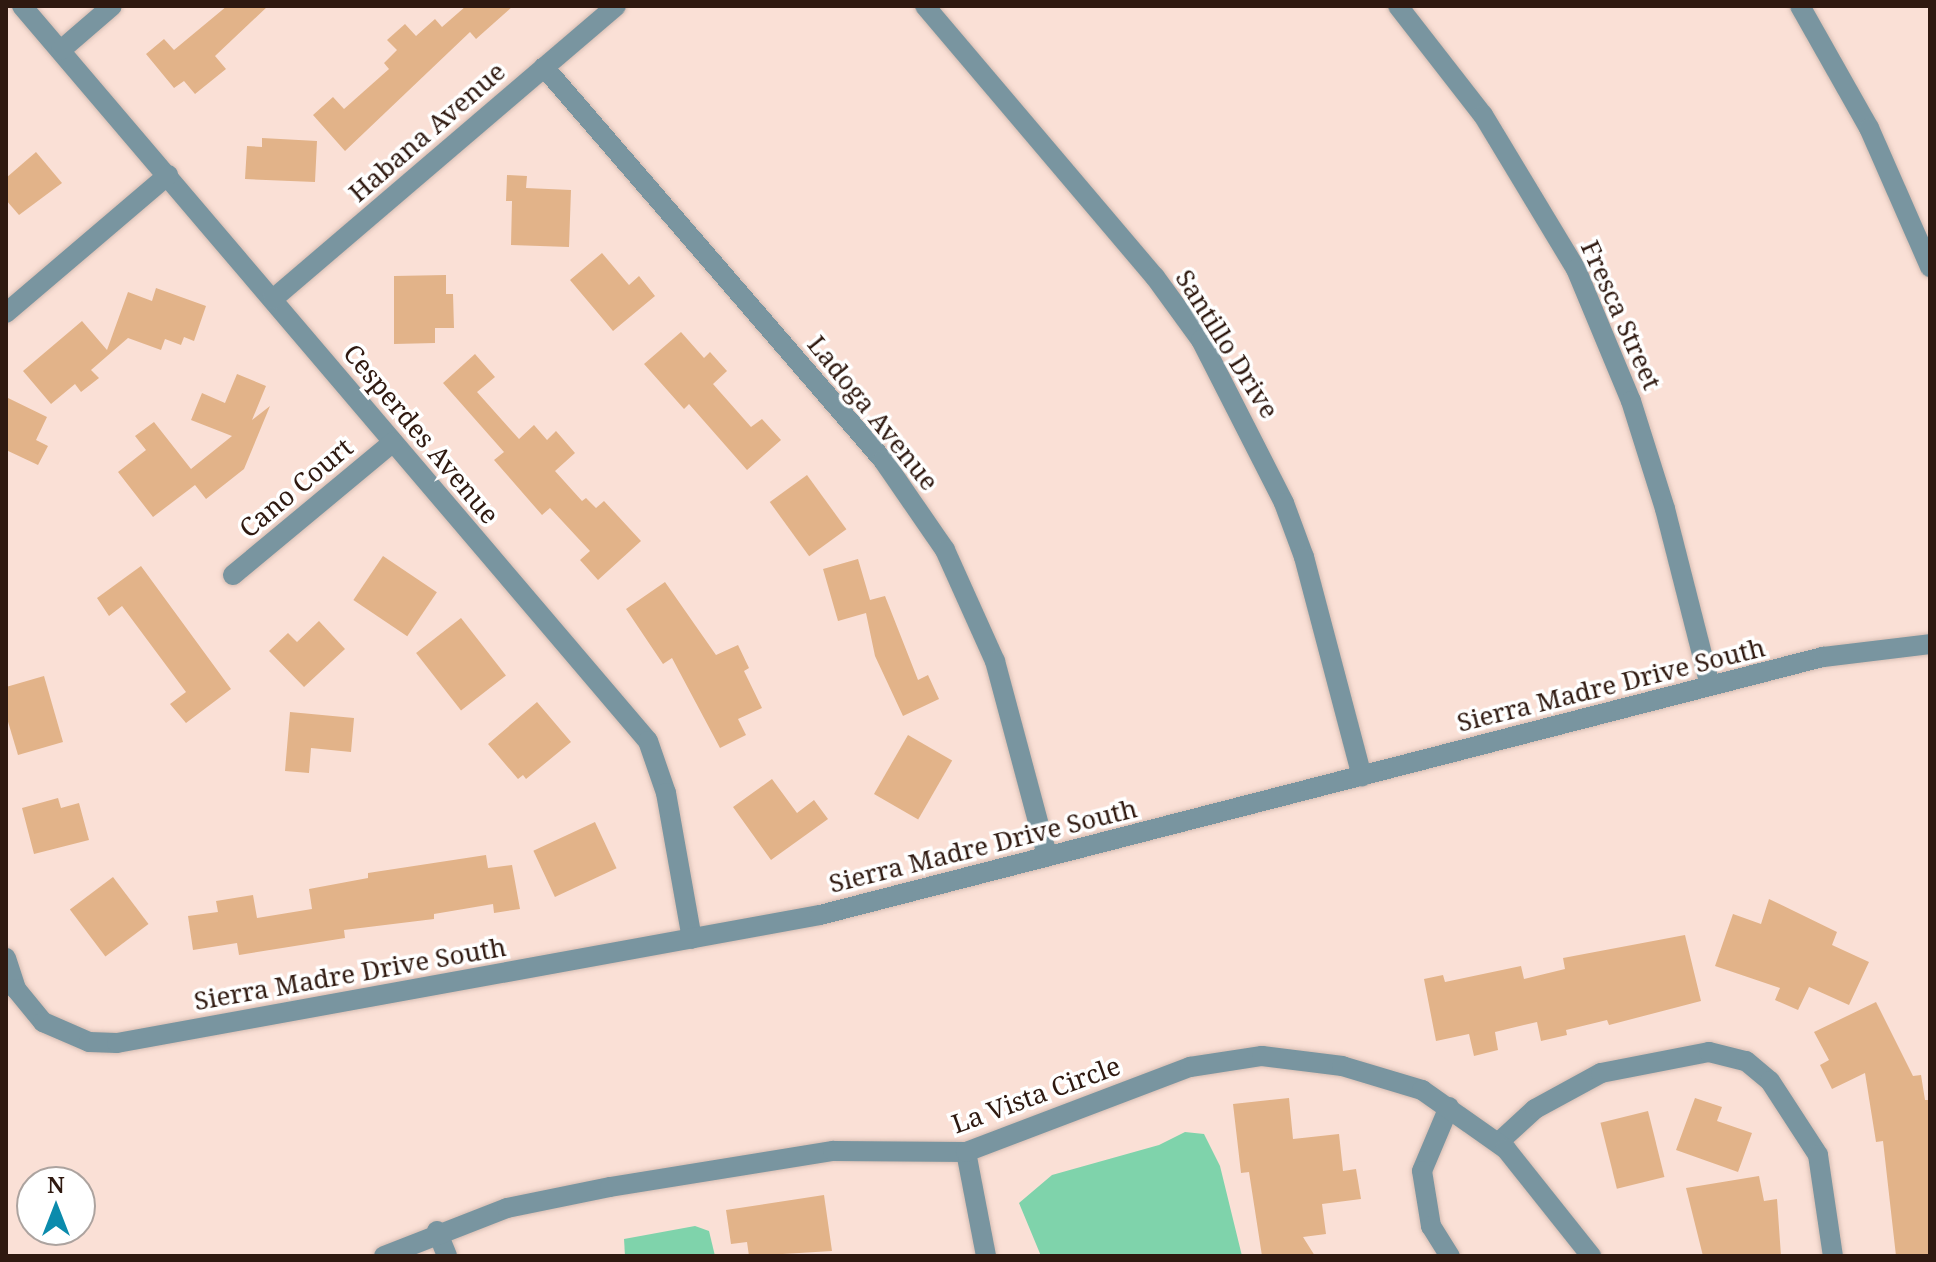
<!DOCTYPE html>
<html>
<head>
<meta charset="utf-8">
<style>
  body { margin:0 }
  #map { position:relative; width:1936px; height:1262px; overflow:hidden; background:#fae0d6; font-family:"Noto Serif",serif }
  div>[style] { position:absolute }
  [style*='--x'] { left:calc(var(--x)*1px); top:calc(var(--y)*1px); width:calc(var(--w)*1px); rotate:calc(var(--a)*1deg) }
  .water>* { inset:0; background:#7fd3ab }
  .building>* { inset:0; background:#e2b389; transform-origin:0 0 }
  .roads { filter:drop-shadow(0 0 2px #d5bcb2) drop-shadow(0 0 2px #d5bcb2) }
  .minor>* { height:20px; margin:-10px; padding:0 10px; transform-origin:10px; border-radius:10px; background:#7995a0 }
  span { translate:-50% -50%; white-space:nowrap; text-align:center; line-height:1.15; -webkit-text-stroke:7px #fff; paint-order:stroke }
  .street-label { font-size:26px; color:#2f1910 }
  .frame { position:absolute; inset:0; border:8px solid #2f1910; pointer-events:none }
  .north { position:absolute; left:16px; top:1166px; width:80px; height:80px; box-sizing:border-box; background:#fff; border:2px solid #aca39f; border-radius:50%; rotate:0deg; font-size:22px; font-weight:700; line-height:32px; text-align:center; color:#2f1910 }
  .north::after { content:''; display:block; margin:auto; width:28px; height:36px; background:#0b8bac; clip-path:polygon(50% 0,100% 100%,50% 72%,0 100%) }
</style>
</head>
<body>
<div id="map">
  <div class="water">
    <div style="clip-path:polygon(1185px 1132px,1204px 1134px,1220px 1166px,1242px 1256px,1041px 1256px,1019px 1203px,1052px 1175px,1159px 1145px)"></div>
    <div style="clip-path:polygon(695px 1226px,709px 1231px,715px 1256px,625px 1256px,624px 1239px)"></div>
  </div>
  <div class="building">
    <div style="clip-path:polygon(227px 6px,268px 6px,215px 56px,226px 69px,195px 94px,184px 81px,174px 88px,146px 54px,164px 39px,174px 50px)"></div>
    <div style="clip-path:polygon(466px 6px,513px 6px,476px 39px,470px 32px,345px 151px,313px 115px,333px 97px,344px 109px,389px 69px,384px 63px,397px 50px,387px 40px,405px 24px,416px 36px,435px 19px,442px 27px)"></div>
    <div style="clip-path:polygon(262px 138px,317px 141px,315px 182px,245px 179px,247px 146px,262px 147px)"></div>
    <div style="clip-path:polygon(36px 152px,62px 183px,19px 215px,6px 200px,6px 178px)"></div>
    <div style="clip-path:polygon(507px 175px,527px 176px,526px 188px,571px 190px,569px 247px,511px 245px,512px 201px,506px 201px)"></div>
    <div style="clip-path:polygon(602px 253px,629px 285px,639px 276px,655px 296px,613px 331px,570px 280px)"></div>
    <div style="clip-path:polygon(446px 275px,446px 294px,453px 294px,454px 328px,435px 328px,435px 343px,394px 344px,394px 276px)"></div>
    <div style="clip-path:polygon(156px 288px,206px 306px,194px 341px,184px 337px,181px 345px,165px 339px,161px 350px,128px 338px,91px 370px,99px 378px,81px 392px,75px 384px,51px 404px,23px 371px,82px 321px,107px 350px,128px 292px,152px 301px)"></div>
    <div style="clip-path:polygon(681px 332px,704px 358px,710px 352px,727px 371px,713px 384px,751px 427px,762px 419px,781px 440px,747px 470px,689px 404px,684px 409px,644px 364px)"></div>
    <div style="clip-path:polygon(475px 354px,495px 377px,477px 392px,519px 439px,534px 425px,547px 440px,556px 431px,575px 453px,555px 471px,582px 501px,586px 498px,596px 508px,604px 501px,641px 541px,598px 580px,580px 560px,590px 551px,550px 508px,542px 515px,494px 460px,504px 452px,443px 383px)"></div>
    <div style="clip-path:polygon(237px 374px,266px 386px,252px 420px,270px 406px,244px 469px,206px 499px,195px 485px,153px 517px,118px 472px,146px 450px,135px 436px,154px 422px,191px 469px,232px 436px,191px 420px,202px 393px,225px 403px)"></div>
    <div style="clip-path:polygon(6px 397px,47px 417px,36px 440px,48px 446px,38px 465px,6px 450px)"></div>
    <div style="left:807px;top:475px;width:67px;height:46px;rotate:54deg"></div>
    <div style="left:383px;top:556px;width:65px;height:53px;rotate:34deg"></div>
    <div style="clip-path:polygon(858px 559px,870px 600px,885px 596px,918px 680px,928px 675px,939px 699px,903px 716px,875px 656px,866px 613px,838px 621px,823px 569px)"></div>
    <div style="clip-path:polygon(141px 566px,231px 689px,186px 723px,170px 704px,186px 692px,122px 606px,109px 616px,97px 598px)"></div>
    <div style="clip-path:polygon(665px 582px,716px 655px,738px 645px,749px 668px,744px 671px,762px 708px,738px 719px,746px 735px,720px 748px,672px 658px,663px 664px,626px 609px)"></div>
    <div style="left:461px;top:618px;width:73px;height:57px;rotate:52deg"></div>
    <div style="clip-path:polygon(319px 621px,345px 649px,304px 687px,269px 651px,288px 633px,297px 642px)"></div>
    <div style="clip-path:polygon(44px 676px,63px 742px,18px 755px,6px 715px,6px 687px)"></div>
    <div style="clip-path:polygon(537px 702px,571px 742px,526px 779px,523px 775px,518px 779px,488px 744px)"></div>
    <div style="clip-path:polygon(290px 712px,354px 718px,351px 752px,311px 748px,309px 773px,285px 771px)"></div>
    <div style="left:908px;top:735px;width:51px;height:68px;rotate:30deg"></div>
    <div style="clip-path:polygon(772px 779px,797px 813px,814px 800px,828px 819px,771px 860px,733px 807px)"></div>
    <div style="clip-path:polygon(58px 798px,61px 808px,79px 803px,89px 840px,34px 854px,22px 808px)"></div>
    <div style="left:595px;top:822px;width:51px;height:68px;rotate:65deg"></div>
    <div style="clip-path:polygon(486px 855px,488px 868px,512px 865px,520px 909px,494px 913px,493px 904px,434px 914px,434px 919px,344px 930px,345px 938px,239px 955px,237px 943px,193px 950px,188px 916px,218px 912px,216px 901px,253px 895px,257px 918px,312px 909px,309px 889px,368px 878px,368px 873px)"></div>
    <div style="left:113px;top:877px;width:59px;height:54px;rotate:53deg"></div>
    <div style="clip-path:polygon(1769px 899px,1837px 932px,1832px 945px,1869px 962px,1849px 1005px,1809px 987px,1798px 1010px,1775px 1000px,1780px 988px,1715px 966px,1733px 914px,1761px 924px)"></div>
    <div style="clip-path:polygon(1685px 935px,1701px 1001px,1609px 1025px,1607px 1020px,1566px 1030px,1567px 1035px,1541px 1041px,1537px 1022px,1495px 1032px,1498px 1050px,1474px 1056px,1469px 1034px,1436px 1041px,1424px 979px,1443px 975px,1445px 982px,1521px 966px,1524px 979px,1565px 969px,1563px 958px)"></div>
    <div style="clip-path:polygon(1876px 1002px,1913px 1076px,1921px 1075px,1925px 1100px,1930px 1100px,1930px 1256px,1896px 1256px,1883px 1141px,1876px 1142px,1865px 1073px,1832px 1089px,1820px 1065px,1829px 1060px,1814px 1032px)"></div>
    <div style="clip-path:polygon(1289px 1098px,1293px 1139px,1339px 1134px,1343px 1171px,1356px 1169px,1361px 1199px,1322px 1204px,1326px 1234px,1303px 1237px,1315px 1256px,1262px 1256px,1249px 1172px,1241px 1173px,1233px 1104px)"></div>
    <div style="clip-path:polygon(1695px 1098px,1722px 1107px,1717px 1121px,1752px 1133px,1738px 1172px,1676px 1150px)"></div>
    <div style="left:1648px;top:1111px;width:68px;height:49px;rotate:76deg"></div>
    <div style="clip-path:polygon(1759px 1176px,1764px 1201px,1777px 1199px,1781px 1256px,1703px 1256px,1686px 1188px)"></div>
    <div style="clip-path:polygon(824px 1195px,832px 1251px,749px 1256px,747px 1242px,731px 1244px,726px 1210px)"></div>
  </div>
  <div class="roads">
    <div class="minor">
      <div style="--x:22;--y:6;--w:965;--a:49.58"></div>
      <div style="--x:648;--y:741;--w:55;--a:70.9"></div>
      <div style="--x:666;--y:793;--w:148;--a:79.9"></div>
      <div style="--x:925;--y:6;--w:355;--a:49.7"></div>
      <div style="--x:1155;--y:277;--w:78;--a:53.9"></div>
      <div style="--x:1201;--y:340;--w:183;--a:63"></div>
      <div style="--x:1284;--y:503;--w:58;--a:69.7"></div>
      <div style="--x:1304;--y:557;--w:227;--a:75.2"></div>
      <div style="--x:1398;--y:6;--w:138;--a:52.1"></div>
      <div style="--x:1483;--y:115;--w:180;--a:58.9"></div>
      <div style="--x:1576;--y:269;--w:143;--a:67.4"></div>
      <div style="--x:1631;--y:401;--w:113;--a:72.5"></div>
      <div style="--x:1665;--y:509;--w:182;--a:75.7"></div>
      <div style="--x:1800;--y:6;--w:140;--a:60.5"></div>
      <div style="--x:1869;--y:128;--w:152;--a:66.3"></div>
      <div style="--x:61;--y:50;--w:67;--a:-40.8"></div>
      <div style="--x:544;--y:67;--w:519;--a:49.22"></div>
      <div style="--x:883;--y:460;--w:109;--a:55.4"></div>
      <div style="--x:945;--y:550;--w:122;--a:65.8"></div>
      <div style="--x:995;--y:661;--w:201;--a:75"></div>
      <div style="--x:273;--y:299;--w:451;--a:-40.5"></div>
      <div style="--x:6;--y:313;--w:213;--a:-40.4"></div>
      <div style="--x:233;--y:575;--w:208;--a:-39.7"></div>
      <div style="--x:6;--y:958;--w:33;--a:72"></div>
      <div style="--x:16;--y:989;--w:43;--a:50.7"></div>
      <div style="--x:43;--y:1022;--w:50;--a:23.5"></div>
      <div style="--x:89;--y:1042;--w:28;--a:2"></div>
      <div style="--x:117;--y:1043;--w:715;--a:-10.32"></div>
      <div style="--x:820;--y:915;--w:1036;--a:-14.43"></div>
      <div style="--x:1823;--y:657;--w:108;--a:-6.9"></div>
      <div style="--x:1449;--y:1107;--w:69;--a:112.9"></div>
      <div style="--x:1422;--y:1171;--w:56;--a:80.7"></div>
      <div style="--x:1431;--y:1226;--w:36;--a:58"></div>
      <div style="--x:1499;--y:1142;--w:49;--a:-42.5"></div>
      <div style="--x:1535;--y:1109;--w:75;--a:-28.6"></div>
      <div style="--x:1601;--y:1073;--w:110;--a:-11"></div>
      <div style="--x:1709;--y:1052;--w:38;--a:14"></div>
      <div style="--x:1746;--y:1061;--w:31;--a:40"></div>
      <div style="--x:1770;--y:1081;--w:88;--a:57"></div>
      <div style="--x:1818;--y:1155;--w:102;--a:81.6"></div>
      <div style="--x:966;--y:1152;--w:106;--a:79.1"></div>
      <div style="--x:437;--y:1231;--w:27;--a:68"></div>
      <div style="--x:384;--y:1256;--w:132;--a:-21.3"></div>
      <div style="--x:507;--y:1208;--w:105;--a:-11.5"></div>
      <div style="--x:610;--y:1187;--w:226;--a:-9.2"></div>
      <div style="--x:833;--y:1151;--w:133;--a:0.4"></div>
      <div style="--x:966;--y:1152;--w:240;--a:-20.8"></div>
      <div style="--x:1190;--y:1067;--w:73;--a:-8.7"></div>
      <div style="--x:1262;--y:1056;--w:81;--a:7.1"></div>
      <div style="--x:1342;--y:1066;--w:84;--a:16.7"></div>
      <div style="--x:1422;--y:1090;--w:103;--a:35.1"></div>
      <div style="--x:1506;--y:1149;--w:137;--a:51.5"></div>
    </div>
  </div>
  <div class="street-label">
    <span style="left:427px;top:132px;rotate:-41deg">Habana Avenue</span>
    <span style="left:1621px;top:315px;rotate:66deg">Fresca Street</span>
    <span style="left:1227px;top:344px;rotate:58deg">Santillo Drive</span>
    <span style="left:873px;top:413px;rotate:51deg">Ladoga Avenue</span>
    <span style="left:421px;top:434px;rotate:50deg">Cesperdes Avenue</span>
    <span style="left:296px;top:488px;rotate:-40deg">Cano Court</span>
    <span style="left:1611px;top:685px;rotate:-14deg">Sierra Madre Drive South</span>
    <span style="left:983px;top:846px;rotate:-14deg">Sierra Madre Drive South</span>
    <span style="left:350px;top:974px;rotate:-10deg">Sierra Madre Drive South</span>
    <span style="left:1036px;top:1095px;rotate:-20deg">La Vista Circle</span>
  </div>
  <div class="frame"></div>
  <div class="north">N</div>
</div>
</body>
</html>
